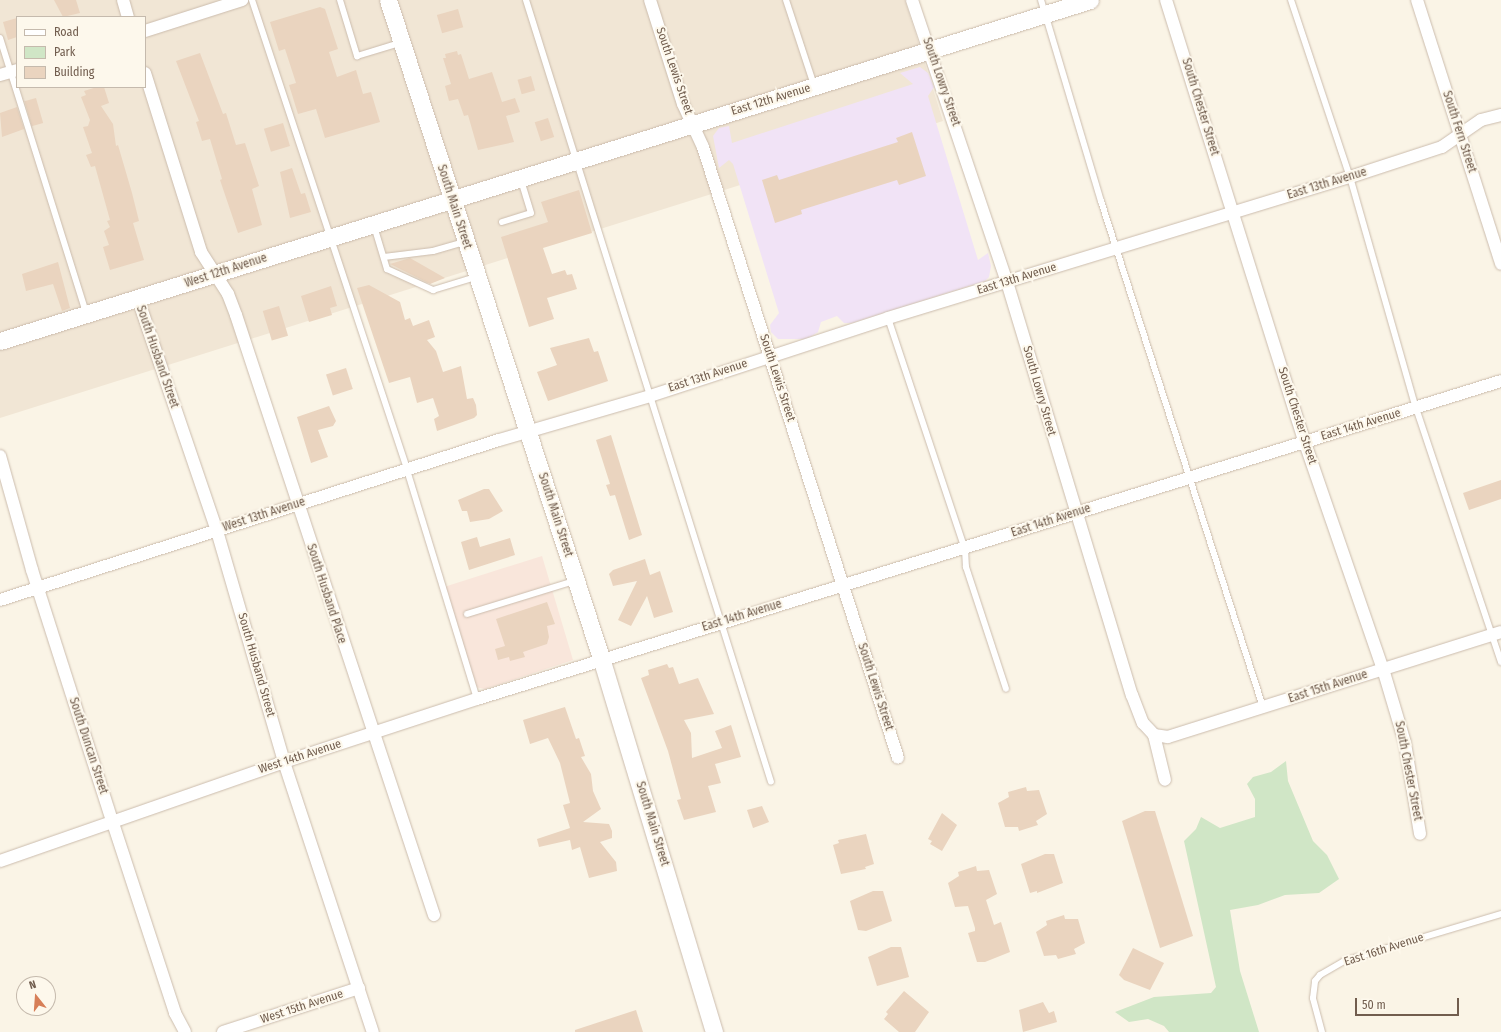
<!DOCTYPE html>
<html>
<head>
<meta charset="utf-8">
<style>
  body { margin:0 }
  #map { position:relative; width:1501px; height:1032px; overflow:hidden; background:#faf4e6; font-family:"Fira Sans Condensed",sans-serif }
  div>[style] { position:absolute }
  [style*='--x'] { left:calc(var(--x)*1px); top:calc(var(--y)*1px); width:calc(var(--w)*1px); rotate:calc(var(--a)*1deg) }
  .residential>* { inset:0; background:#f1e6d5 }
  .commercial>* { inset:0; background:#f9e6db }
  .education>* { inset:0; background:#f1e3f6 }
  .green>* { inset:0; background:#d0e6c6 }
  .building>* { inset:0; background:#ead4bf; transform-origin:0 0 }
  .roads { filter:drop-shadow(0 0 1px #cbbcad) drop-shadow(0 0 1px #cbbcad) }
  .lane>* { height:6px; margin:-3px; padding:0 3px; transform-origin:3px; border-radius:3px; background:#fff }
  .street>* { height:12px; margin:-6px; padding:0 6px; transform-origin:6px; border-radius:6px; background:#fff }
  .secondary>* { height:17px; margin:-8.5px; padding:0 8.5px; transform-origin:8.5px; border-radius:8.5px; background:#fff }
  span { translate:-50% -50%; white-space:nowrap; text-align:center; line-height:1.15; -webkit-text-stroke:4px #fdf8ec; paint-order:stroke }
  .street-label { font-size:12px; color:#715d4e }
  .legend { position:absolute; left:16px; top:16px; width:130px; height:72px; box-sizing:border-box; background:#fdf8ec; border:1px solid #c5baad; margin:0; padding:5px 7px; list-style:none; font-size:12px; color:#715d4e }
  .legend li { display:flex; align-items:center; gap:8px; height:20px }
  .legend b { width:20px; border:1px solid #c5baad }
  .north { position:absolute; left:16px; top:976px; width:40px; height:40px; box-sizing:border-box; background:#fdf8ec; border:1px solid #c5baad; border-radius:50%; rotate:343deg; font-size:11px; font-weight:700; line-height:16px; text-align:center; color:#715d4e }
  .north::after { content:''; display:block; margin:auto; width:14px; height:18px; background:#d77f58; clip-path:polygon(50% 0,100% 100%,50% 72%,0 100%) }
  .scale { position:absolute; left:1355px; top:998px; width:104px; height:18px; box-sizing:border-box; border:2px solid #715d4e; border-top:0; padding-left:5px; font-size:12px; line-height:14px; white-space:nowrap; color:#715d4e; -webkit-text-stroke:3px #fdf8ec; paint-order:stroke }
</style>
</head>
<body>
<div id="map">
  <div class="residential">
    <div style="clip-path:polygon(evenodd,0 0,905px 0,943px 121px,0 418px,0 0,17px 17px,145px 17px,145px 87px,17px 87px,17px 17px)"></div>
  </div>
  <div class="commercial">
    <div style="clip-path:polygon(542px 556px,573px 660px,485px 689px,475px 687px,444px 587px)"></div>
  </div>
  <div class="education">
    <div style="clip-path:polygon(920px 67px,928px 73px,934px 87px,928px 96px,978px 260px,988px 253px,991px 266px,989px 277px,985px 281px,852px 323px,844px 323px,837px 316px,821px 322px,818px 332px,807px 339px,778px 339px,771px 332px,770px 325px,779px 313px,733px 164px,729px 160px,719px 168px,713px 136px,719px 128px,729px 126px,732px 143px,913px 84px,900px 73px)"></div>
  </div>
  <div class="green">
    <div style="clip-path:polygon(1286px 761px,1288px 781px,1313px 841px,1327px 855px,1339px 879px,1319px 893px,1285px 895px,1258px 905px,1230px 910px,1240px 971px,1259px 1032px,1169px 1032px,1164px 1026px,1148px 1019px,1129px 1022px,1115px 1012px,1154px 997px,1211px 993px,1216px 987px,1184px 841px,1196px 829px,1201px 817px,1220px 828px,1255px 817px,1255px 799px,1247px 784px,1253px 777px,1271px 772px)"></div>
  </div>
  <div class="building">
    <div style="clip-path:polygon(54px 0,76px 0,80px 13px,63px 17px)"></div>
    <div style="clip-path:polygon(320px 7px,325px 9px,338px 49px,329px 52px,337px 77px,356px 70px,363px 94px,371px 92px,380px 122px,325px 138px,316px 109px,298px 114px,289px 85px,296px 83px,285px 49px,279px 51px,270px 22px)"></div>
    <div style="left:458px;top:9px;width:19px;height:22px;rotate:74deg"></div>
    <div style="clip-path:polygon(17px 18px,17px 37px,8px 40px,3px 22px)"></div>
    <div style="clip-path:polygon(457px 51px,458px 55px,461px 54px,469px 79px,492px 72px,502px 102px,515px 98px,520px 112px,506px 116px,514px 142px,478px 150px,468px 115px,464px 116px,458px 99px,449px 101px,445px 86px,451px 84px,443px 58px,446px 58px,445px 54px)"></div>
    <div style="clip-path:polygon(200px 53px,223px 114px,226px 113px,236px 145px,245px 143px,259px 186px,252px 189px,262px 225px,238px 233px,220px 180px,222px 179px,210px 139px,202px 141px,196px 122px,199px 121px,176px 61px)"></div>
    <div style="left:531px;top:76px;width:15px;height:14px;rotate:74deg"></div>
    <div style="clip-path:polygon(97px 87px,104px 87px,109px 103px,101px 106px,113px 124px,116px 146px,118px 145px,132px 193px,139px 221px,133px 223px,144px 260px,110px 270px,103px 247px,109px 245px,104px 231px,110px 227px,107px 221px,110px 220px,95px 166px,91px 167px,86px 155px,92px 153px,83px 127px,88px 126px,90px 120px,81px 97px,86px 95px,84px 91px)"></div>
    <div style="left:36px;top:98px;width:26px;height:12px;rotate:74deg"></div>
    <div style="clip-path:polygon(17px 107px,24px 129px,2px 137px,0 113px)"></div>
    <div style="left:548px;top:118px;width:20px;height:14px;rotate:72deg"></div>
    <div style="left:283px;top:123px;width:24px;height:20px;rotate:73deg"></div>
    <div style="clip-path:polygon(912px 132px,926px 176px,899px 185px,897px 180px,801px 210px,802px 214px,775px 223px,762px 180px,777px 175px,779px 180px,898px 142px,896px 138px)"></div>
    <div style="clip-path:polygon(292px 168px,301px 194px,305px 193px,311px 212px,290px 218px,280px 172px)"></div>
    <div style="clip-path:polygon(579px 190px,592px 233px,543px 248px,552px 274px,565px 270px,567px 275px,572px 274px,577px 289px,547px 298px,554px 319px,529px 327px,501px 237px,548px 222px,541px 202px)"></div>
    <div style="clip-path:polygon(410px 258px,445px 278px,430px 284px,390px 264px)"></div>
    <div style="clip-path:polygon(58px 262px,70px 308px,62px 311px,53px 284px,26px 291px,22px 274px)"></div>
    <div style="clip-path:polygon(369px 285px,400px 302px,405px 320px,410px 318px,413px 326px,429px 320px,435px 337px,427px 340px,436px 351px,443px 372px,461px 366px,467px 399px,473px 398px,476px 405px,477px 415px,474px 418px,437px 431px,434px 419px,439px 416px,433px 398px,417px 403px,410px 377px,389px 383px,357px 288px)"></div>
    <div style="clip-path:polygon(331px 286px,337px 306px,330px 308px,332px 315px,309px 322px,301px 296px)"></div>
    <div style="left:279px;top:306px;width:31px;height:17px;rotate:73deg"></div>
    <div style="clip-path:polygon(589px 338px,594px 352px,598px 351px,608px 381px,548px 401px,537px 372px,557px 365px,550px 348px)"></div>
    <div style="left:346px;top:368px;width:22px;height:21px;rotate:72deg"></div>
    <div style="clip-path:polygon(329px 406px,336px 421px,333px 426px,318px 430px,328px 457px,311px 463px,297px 417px)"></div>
    <div style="clip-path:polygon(611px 435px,642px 535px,629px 540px,615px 495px,610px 496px,606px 485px,610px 484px,596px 440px)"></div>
    <div style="clip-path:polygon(1501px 480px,1501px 499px,1469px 510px,1463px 493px)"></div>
    <div style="clip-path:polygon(484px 489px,489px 489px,503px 511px,489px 519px,470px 522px,467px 511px,462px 511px,458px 500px)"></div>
    <div style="clip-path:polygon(477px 537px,480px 547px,510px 538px,515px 555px,469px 570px,461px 542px)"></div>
    <div style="clip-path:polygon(645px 559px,650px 575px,660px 571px,673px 612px,654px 618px,647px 596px,631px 626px,618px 620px,637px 581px,613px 586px,609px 574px,613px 570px)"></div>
    <div style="clip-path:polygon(547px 602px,555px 624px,547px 626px,549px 637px,547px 644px,523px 652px,525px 657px,510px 661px,509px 657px,498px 660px,495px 649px,505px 646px,496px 619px)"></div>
    <div style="clip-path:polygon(667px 664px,669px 668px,673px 667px,679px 684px,698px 678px,714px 714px,684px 720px,691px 733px,692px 758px,722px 748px,715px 731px,731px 725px,741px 757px,715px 764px,721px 783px,708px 786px,716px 812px,684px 820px,677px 800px,681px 799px,668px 751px,641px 678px,649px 675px,648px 670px)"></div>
    <div style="clip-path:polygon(565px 707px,576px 739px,579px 738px,585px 756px,581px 757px,591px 774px,593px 791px,601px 809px,583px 822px,609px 824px,612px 831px,612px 838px,600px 842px,616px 862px,617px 871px,589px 878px,580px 847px,572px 850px,570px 840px,539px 847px,537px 839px,570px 828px,563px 805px,570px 803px,560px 763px,548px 738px,530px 744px,523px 720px)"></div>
    <div style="clip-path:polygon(1026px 787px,1027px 791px,1039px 790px,1047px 814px,1036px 821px,1038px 825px,1019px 831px,1018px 827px,1005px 827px,998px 803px,1009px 797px,1008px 792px)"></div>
    <div style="clip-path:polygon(762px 806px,769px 822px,753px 828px,747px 810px)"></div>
    <div style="clip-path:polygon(1145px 811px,1155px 811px,1193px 936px,1160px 948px,1122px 821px)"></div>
    <div style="clip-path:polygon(942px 813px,957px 825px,942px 851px,930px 844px,932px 841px,928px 839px)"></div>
    <div style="clip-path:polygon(866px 834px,874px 864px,865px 867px,866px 869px,841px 874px,833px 845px,839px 843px,838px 840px)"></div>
    <div style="clip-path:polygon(1045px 854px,1054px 854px,1063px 883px,1037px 893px,1037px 891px,1030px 893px,1021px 864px)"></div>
    <div style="clip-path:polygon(976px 866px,977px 871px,989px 870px,997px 894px,986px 900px,994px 925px,1001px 922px,1010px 952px,985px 962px,977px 962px,968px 933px,975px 931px,975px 928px,968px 906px,955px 907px,948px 883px,959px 876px,958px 872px)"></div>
    <div style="clip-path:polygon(873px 891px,883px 891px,892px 921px,866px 931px,858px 930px,850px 901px)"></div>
    <div style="clip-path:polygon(1064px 915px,1065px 919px,1078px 919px,1085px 943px,1074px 949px,1076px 954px,1058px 959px,1056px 955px,1044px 956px,1036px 932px,1047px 925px,1046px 921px)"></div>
    <div style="clip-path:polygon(891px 947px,901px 947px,909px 977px,877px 986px,868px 957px)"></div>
    <div style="clip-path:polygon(1133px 948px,1164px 963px,1150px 990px,1124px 980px,1119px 975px)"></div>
    <div style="clip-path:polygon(904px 991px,929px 1012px,915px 1032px,899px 1032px,884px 1019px,888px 1014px,886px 1012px)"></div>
    <div style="clip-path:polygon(1043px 1002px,1049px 1013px,1054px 1011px,1057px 1022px,1023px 1032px,1019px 1010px)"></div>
    <div style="clip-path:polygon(636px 1010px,643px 1032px,575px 1032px,575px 1030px)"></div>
  </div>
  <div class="roads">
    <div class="lane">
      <div style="--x:252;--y:0;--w:495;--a:71.7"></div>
      <div style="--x:407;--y:470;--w:239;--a:73"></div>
      <div style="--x:340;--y:0;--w:59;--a:73.1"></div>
      <div style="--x:357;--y:56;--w:45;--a:-16.8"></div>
      <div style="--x:526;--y:0;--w:819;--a:72.6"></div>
      <div style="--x:786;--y:0;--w:89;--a:71.8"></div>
      <div style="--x:1041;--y:0;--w:210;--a:73.4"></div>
      <div style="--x:1101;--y:201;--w:531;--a:72.25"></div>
      <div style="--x:1291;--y:0;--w:187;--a:71.6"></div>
      <div style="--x:1350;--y:177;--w:240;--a:74.1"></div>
      <div style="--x:1416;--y:408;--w:268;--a:71.5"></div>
      <div style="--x:0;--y:38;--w:288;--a:72.6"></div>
      <div style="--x:502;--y:222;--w:30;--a:-17"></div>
      <div style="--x:531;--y:213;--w:34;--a:-107"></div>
      <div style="--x:374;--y:226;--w:45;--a:73.2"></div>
      <div style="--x:387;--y:269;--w:51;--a:24.5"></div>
      <div style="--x:433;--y:290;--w:45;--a:-16.8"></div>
      <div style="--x:384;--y:257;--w:49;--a:-7"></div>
      <div style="--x:433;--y:251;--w:32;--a:-16"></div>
      <div style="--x:888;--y:318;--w:243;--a:71.6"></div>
      <div style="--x:965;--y:549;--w:18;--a:87"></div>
      <div style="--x:966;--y:567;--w:128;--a:71.8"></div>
      <div style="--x:467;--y:614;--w:112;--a:-17.1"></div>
      <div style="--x:1322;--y:1032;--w:35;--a:-105"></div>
      <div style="--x:1313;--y:998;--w:17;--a:-83"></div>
      <div style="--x:1315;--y:981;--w:8;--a:-50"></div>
      <div style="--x:1320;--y:975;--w:28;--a:-30"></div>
      <div style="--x:1344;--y:961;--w:164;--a:-16.7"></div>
    </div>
    <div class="street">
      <div style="--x:123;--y:0;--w:18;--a:74"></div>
      <div style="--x:650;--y:0;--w:109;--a:72.4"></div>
      <div style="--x:683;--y:104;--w:47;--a:65.1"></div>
      <div style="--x:703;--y:147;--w:641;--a:72.3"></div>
      <div style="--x:912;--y:0;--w:298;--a:71.4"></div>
      <div style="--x:1007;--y:282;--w:432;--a:73.2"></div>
      <div style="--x:1132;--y:695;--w:30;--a:69"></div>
      <div style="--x:1143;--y:723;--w:16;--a:47"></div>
      <div style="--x:1154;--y:735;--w:46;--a:76.3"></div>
      <div style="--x:1166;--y:0;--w:464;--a:72.6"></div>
      <div style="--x:1305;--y:443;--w:239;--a:71"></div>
      <div style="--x:1383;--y:669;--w:77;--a:73.4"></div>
      <div style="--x:1405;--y:743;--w:92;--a:80.6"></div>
      <div style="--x:1417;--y:0;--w:277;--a:72.3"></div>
      <div style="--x:145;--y:31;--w:102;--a:-17.7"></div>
      <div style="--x:145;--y:73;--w:188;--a:72.6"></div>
      <div style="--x:201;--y:252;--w:50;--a:57.3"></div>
      <div style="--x:228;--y:294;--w:22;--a:69"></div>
      <div style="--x:236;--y:315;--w:632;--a:71.74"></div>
      <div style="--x:0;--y:75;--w:18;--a:-16"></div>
      <div style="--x:138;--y:299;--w:245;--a:71.2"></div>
      <div style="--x:217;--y:531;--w:241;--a:73.8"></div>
      <div style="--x:284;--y:762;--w:284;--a:71.8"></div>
      <div style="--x:0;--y:456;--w:118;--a:74.3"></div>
      <div style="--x:32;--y:570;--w:262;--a:72.3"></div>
      <div style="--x:112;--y:820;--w:203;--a:71.9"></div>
      <div style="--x:175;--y:1013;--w:21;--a:62"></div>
      <div style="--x:0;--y:600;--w:524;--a:-17.78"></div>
      <div style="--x:499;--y:440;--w:157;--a:-16.2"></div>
      <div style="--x:650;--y:396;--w:250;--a:-18.1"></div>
      <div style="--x:888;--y:318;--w:483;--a:-17"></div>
      <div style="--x:1350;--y:177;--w:97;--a:-18.1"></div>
      <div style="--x:1442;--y:147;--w:47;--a:-34.7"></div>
      <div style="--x:1481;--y:120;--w:21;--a:-14"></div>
      <div style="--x:1154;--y:735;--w:14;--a:8"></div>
      <div style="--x:1168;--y:737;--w:349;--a:-17.5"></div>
      <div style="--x:0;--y:861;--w:301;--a:-19.2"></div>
      <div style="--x:284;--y:762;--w:203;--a:-18.1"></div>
      <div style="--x:477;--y:699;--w:1072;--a:-17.25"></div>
      <div style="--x:223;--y:1032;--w:143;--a:-17.9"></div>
    </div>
    <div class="secondary">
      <div style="--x:388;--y:0;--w:695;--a:72.06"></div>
      <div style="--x:602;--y:661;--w:388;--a:73.2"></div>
      <div style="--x:0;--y:341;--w:1142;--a:-17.37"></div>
    </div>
  </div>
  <div class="street-label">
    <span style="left:674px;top:71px;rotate:71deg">South Lewis Street</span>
    <span style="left:941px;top:82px;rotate:71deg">South Lowry Street</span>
    <span style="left:771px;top:100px;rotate:-17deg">East 12th Avenue</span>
    <span style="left:1200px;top:107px;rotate:73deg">South Chester Street</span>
    <span style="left:1459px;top:132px;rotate:72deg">South Fern Street</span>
    <span style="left:1327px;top:184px;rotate:-17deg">East 13th Avenue</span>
    <span style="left:454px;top:207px;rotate:72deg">South Main Street</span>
    <span style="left:226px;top:271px;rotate:-18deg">West 12th Avenue</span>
    <span style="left:1017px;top:279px;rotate:-17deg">East 13th Avenue</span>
    <span style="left:157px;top:357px;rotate:71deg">South Husband Street</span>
    <span style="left:708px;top:376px;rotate:-18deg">East 13th Avenue</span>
    <span style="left:777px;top:378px;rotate:72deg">South Lewis Street</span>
    <span style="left:1039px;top:391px;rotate:74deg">South Lowry Street</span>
    <span style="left:1297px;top:416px;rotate:72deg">South Chester Street</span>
    <span style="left:1361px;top:425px;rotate:-17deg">East 14th Avenue</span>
    <span style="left:264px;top:515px;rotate:-18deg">West 13th Avenue</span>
    <span style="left:555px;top:515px;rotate:72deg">South Main Street</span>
    <span style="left:1051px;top:521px;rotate:-18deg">East 14th Avenue</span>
    <span style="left:326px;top:594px;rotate:72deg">South Husband Place</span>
    <span style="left:742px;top:616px;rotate:-17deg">East 14th Avenue</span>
    <span style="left:256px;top:665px;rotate:74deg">South Husband Street</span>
    <span style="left:875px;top:687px;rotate:72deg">South Lewis Street</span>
    <span style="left:1328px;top:687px;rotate:-18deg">East 15th Avenue</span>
    <span style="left:88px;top:746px;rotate:72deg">South Duncan Street</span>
    <span style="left:300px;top:757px;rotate:-18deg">West 14th Avenue</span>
    <span style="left:1408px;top:771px;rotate:79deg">South Chester Street</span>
    <span style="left:652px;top:824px;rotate:73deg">South Main Street</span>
    <span style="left:1384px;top:950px;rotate:-18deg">East 16th Avenue</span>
    <span style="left:302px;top:1007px;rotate:-18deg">West 15th Avenue</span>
  </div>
  <ul class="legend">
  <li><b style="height:5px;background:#fff"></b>Road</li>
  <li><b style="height:11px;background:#d0e6c6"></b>Park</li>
  <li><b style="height:11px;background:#ead4bf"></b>Building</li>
  </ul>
  <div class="north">N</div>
  <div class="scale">50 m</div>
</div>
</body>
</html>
